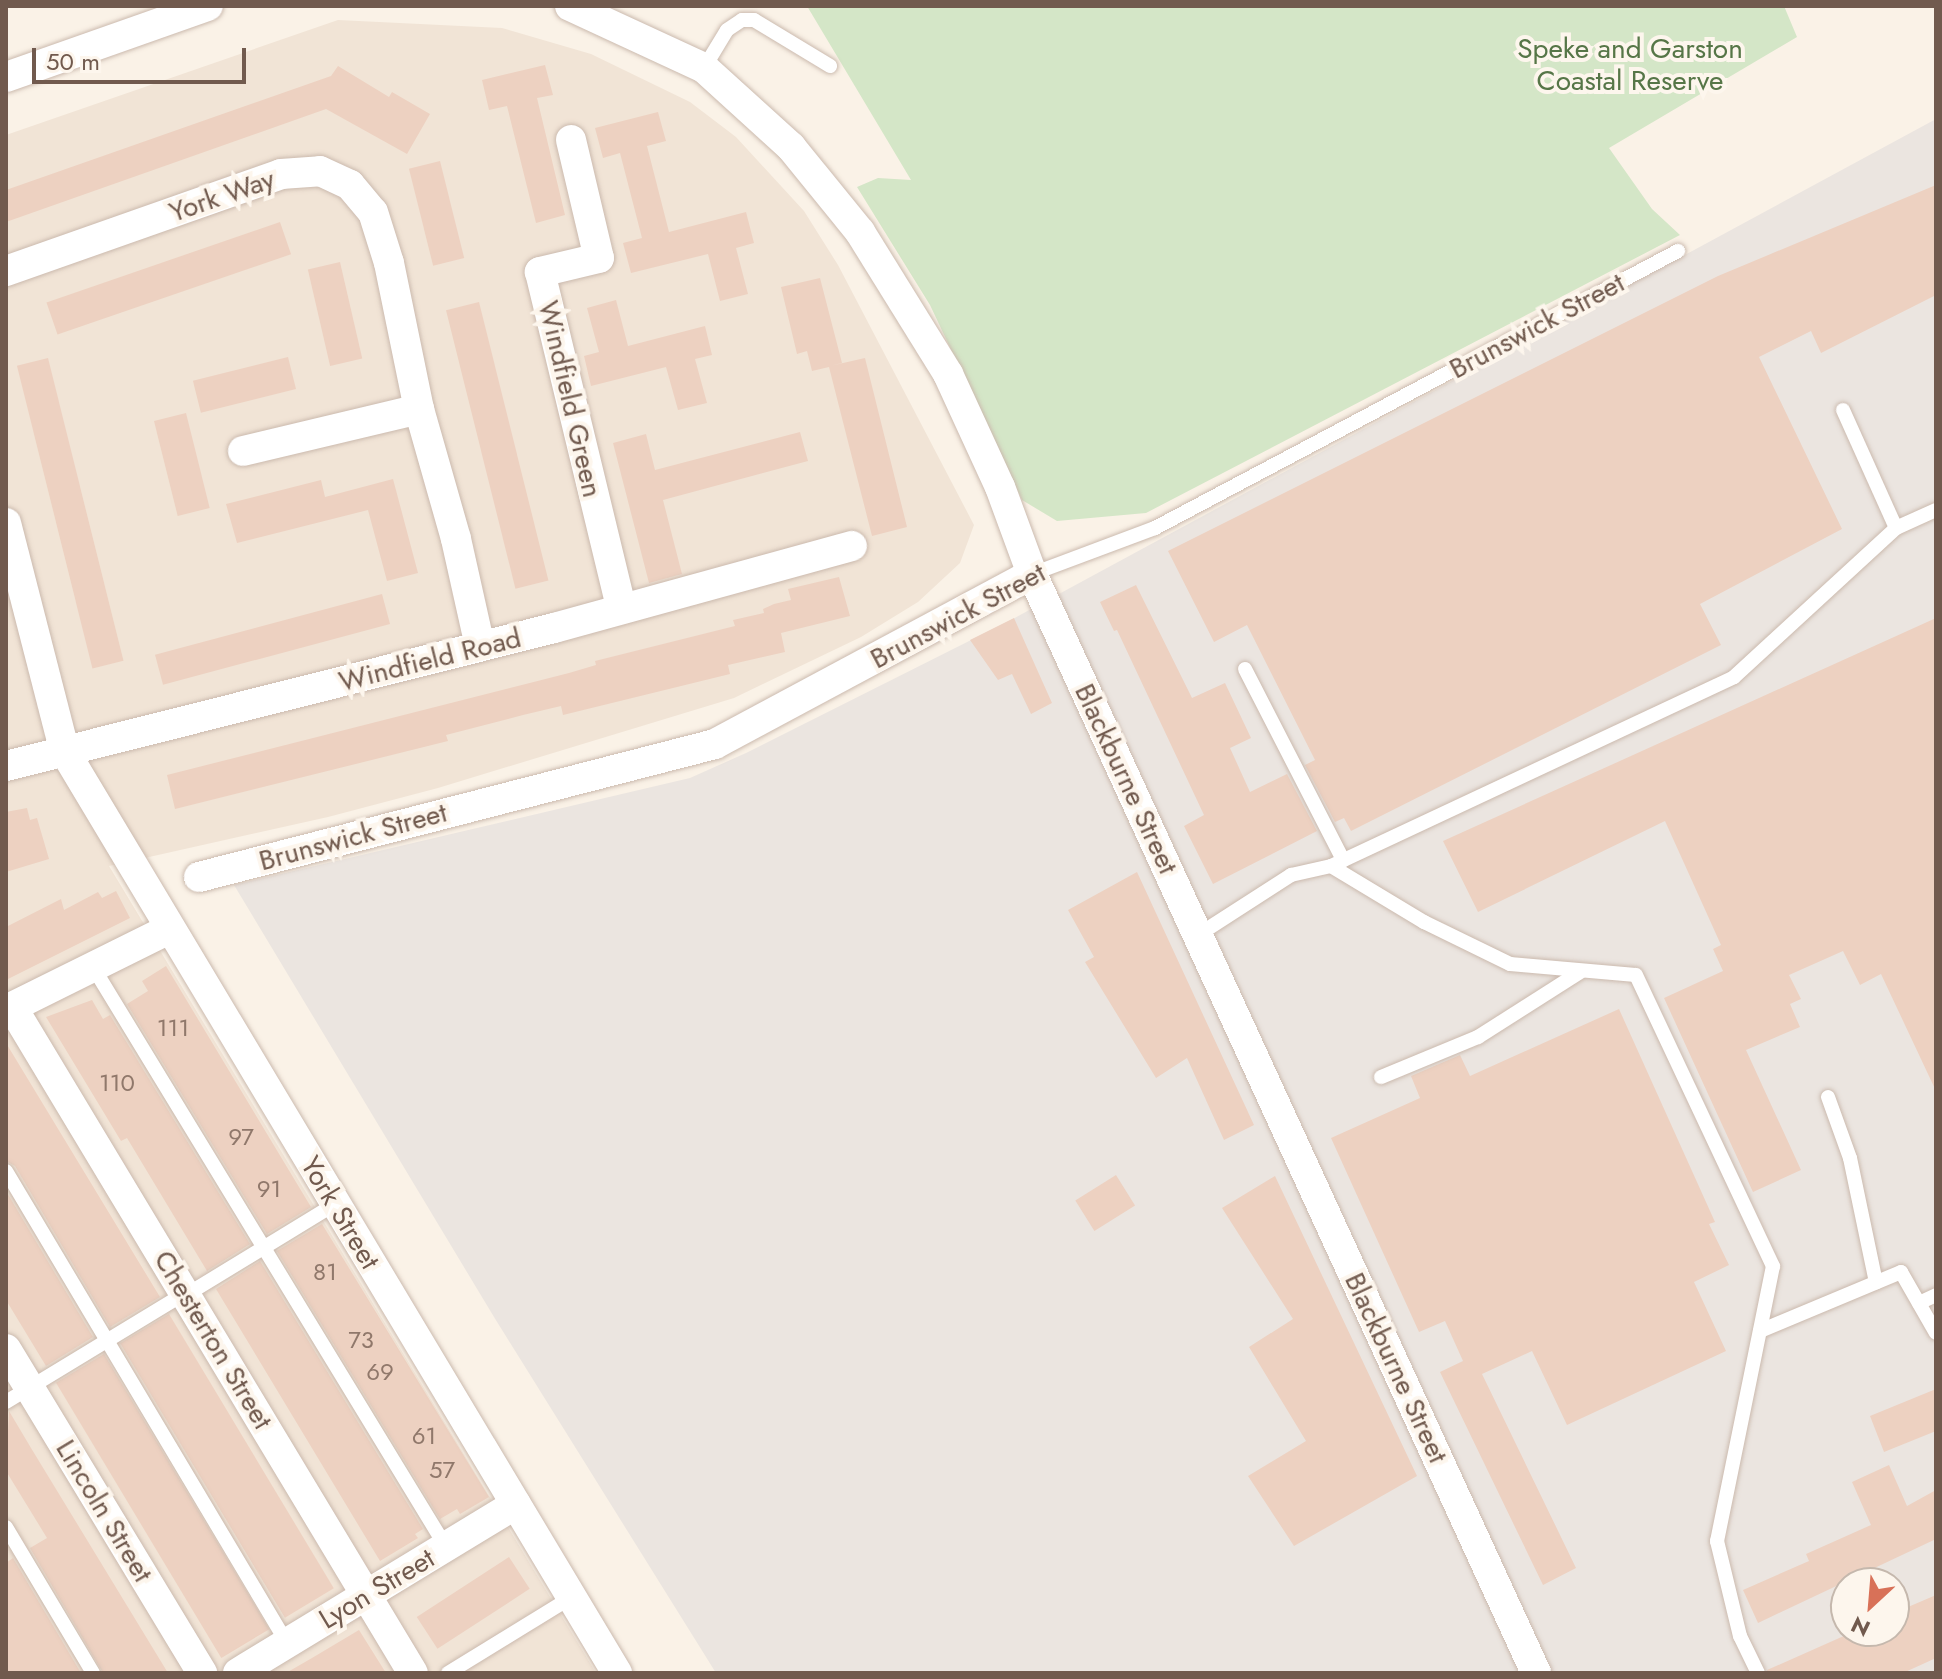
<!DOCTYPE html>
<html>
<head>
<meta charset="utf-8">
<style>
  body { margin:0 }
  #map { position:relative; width:1942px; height:1679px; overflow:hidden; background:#faf2e7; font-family:Jost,sans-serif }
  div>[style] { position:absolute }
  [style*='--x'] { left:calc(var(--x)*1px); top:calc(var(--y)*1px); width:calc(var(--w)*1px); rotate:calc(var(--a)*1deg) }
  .residential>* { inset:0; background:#f1e4d6 }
  .industrial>* { inset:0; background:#ebe5e0 }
  .green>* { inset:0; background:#d4e6c7 }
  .building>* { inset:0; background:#edd1c1; transform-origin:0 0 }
  .roads { filter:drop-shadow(0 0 2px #cbbaae) drop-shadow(0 0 2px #cbbaae) }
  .lane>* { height:14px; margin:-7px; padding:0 7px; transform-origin:7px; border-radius:7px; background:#fff }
  .street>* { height:30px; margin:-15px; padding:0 15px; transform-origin:15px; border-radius:15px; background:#fff }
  span { translate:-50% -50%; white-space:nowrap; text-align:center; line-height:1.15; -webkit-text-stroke:8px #fdf6ed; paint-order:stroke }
  .number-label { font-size:24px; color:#90786b }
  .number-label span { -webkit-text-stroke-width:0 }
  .park-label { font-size:28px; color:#567647 }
  .street-label { font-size:28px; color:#715a4e }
  .frame { position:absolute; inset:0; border:8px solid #715a4e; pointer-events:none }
  .north { position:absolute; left:1830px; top:1567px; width:80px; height:80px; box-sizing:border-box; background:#fdf6ed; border:2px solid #c5b8ad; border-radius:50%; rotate:206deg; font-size:22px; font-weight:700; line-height:32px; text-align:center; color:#715a4e }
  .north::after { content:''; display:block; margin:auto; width:28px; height:36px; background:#d87158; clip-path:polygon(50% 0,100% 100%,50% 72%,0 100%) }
  .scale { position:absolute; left:32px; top:48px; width:214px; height:36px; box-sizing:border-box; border:4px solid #715a4e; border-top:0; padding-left:10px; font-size:24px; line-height:28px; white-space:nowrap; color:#715a4e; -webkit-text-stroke:6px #fdf6ed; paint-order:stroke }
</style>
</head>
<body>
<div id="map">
  <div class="residential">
    <div style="clip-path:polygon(338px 20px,502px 28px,591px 54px,690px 102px,736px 137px,804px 211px,838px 265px,974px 525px,960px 563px,918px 602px,861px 637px,734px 698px,438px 788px,328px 817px,109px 866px,596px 1673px,6px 1673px,6px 135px)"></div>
  </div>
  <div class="industrial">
    <div style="clip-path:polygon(evenodd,1936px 119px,1936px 1673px,716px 1673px,494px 1317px,234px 885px,690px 778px,746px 753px,1009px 621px,1936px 119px,1846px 1583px,1894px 1583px,1894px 1631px,1846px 1631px,1846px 1583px)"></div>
  </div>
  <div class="green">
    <div style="clip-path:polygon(807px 6px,1784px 6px,1797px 37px,1609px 148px,1652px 209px,1680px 235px,1146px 513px,1057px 521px,1022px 500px,930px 305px,857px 187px,878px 178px,911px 180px)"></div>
  </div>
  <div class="building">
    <div style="clip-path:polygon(545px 65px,553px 95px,537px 98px,565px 215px,536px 223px,507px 106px,489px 110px,482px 80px)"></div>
    <div style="clip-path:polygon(338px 66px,389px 97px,392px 92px,430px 114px,407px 154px,326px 109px,6px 222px,6px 190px,331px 76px)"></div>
    <div style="clip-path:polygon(658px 112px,666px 141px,647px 146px,669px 232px,746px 212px,754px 243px,736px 248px,748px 294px,720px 301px,708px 254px,631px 273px,623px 243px,642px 238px,620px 153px,603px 158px,595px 128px)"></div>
    <div style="left:440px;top:161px;width:100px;height:32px;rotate:76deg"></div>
    <div style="clip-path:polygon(1936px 185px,1936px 295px,1821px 353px,1811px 331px,1759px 357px,1842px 529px,1700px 604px,1721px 645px,1351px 831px,1344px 818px,1335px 822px,1305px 765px,1315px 760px,1247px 625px,1214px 642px,1168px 551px,1718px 276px)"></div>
    <div style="left:280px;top:222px;width:34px;height:247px;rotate:71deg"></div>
    <div style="left:340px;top:262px;width:99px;height:33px;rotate:77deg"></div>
    <div style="clip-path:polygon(820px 278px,842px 363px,830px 366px,865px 358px,907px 527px,872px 536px,829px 367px,812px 371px,807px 351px,797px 354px,781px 287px)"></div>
    <div style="clip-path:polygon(616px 300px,628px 346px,705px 326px,712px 355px,695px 359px,707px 403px,678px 410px,666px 367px,591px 386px,584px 356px,599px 352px,587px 308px)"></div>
    <div style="left:479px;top:302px;width:287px;height:34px;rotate:76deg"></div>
    <div style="left:288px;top:357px;width:33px;height:98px;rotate:76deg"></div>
    <div style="left:48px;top:358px;width:312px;height:32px;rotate:76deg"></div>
    <div style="left:186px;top:413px;width:98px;height:33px;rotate:76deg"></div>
    <div style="clip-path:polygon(800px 432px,808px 461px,663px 500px,682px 574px,649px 583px,613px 443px,646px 434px,655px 470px)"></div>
    <div style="clip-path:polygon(393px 479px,418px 573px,387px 581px,368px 510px,237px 543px,226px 504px,321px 480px,325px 497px)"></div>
    <div style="clip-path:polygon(839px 577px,850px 616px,781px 633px,785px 652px,728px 665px,730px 674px,563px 715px,561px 706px,523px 715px,446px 735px,448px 741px,175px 809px,167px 775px,569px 673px,596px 665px,595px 661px,735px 626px,733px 620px,764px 613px,763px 609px,774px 604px,791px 600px,788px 589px)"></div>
    <div style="clip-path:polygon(1136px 585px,1192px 698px,1225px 683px,1251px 738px,1230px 748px,1250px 792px,1287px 774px,1317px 831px,1213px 884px,1184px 826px,1204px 815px,1117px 630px,1114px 631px,1100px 602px)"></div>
    <div style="left:382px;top:594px;width:31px;height:235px;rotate:75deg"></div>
    <div style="clip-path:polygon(1014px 618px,1052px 703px,1031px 714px,1012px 674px,998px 680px,970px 640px)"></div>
    <div style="clip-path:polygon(1936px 618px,1936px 1091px,1881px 974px,1860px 985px,1843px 951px,1789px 975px,1801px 999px,1790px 1004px,1800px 1027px,1746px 1050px,1801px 1170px,1753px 1192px,1664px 998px,1723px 971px,1713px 949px,1721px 945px,1665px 821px,1478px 912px,1443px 841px)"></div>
    <div style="clip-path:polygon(27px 808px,30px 820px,37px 818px,49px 859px,6px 872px,6px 812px)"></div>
    <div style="clip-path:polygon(1137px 872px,1254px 1125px,1224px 1140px,1187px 1058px,1156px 1078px,1085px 962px,1094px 957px,1068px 910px)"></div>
    <div style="clip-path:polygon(116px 891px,130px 918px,6px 980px,6px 927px,61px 899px,64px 910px,98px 892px,102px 898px)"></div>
    <div style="clip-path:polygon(166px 966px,311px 1207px,267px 1234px,127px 1004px,148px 991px,142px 981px)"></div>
    <div style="clip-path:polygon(92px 1000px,103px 1019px,110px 1015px,250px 1244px,207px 1271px,127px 1138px,121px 1141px,46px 1017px)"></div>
    <div style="clip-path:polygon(1619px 1009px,1715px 1222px,1709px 1224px,1729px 1265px,1694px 1282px,1726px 1351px,1567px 1425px,1532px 1351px,1482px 1374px,1576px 1568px,1543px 1585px,1440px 1372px,1463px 1361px,1445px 1321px,1419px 1332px,1331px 1138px,1420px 1098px,1411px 1076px,1460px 1055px,1470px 1076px)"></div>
    <div style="clip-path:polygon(6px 1043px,160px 1297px,110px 1327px,15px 1166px,6px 1161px)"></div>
    <div style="left:1116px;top:1175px;width:36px;height:48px;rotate:58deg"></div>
    <div style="clip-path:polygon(1275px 1176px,1417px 1476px,1294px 1546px,1248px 1476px,1306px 1441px,1249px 1347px,1293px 1319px,1222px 1208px)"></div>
    <div style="clip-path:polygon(6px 1191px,93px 1337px,46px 1366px,6px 1300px)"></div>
    <div style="clip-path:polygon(322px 1224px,489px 1497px,460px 1514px,457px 1509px,440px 1519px,277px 1251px)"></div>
    <div style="clip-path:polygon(260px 1261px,423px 1529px,415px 1534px,418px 1538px,380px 1561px,216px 1289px)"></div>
    <div style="left:169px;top:1314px;width:320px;height:57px;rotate:59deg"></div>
    <div style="left:104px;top:1354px;width:321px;height:56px;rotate:59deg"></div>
    <div style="clip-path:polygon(1936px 1389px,1936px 1431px,1884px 1452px,1870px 1416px)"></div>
    <div style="clip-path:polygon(9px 1411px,31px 1448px,168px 1673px,103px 1673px,30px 1548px,47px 1538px,6px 1471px)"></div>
    <div style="clip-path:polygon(1889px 1465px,1907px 1506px,1936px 1490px,1936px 1539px,1758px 1623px,1743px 1590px,1809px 1561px,1806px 1554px,1871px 1525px,1852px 1482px)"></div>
    <div style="left:509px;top:1557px;width:38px;height:110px;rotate:57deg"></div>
    <div style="clip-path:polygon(13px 1558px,81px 1673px,6px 1673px,6px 1563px)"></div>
    <div style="clip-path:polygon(1936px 1595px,1936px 1658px,1903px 1673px,1768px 1673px,1767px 1670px,1855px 1631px,1894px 1631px,1894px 1613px)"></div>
    <div style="clip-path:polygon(359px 1630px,386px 1673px,286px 1673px,312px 1658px)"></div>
  </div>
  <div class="roads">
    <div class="lane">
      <div style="--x:704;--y:68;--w:44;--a:-58.8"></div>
      <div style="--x:727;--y:30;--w:18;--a:-34"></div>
      <div style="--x:742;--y:20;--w:12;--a:0"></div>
      <div style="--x:754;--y:20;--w:89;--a:31.2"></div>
      <div style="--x:1843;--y:410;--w:129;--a:65.8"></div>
      <div style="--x:1032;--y:574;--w:131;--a:-20.5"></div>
      <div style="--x:1155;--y:528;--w:592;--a:-27.91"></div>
      <div style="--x:1245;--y:669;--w:215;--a:62.8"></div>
      <div style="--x:1331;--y:866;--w:445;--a:-25.1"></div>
      <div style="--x:1734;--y:677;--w:220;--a:-42.6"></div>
      <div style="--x:1896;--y:528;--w:44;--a:-24.2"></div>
      <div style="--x:1198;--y:935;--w:111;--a:-32.8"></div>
      <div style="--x:1291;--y:875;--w:41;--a:-12.7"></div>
      <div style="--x:1331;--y:866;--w:109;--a:31.1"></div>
      <div style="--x:1424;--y:922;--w:96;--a:26"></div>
      <div style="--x:1510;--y:964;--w:126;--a:5"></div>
      <div style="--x:1636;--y:975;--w:322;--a:64.8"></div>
      <div style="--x:1773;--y:1266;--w:281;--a:101.5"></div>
      <div style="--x:1717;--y:1541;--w:98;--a:76.4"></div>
      <div style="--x:1740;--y:1636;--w:41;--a:64.1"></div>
      <div style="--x:93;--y:967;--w:679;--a:58.67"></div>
      <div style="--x:1381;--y:1077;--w:105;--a:-22.4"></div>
      <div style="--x:1478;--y:1037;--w:121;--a:-32.5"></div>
      <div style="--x:1828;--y:1097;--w:65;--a:70.2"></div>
      <div style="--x:1850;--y:1158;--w:127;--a:78.2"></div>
      <div style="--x:6;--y:1171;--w:549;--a:59.23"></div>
      <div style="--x:186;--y:1295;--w:175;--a:-31.4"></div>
      <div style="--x:1919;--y:1303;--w:19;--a:-25"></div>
      <div style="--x:1760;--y:1331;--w:153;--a:-22.7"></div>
      <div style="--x:1901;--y:1272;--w:70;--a:60.2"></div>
      <div style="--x:6;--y:1402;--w:210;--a:-31.3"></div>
      <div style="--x:6;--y:1527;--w:170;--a:59.2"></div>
      <div style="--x:448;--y:1673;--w:145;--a:-31.5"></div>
    </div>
    <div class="street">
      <div style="--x:570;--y:6;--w:148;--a:24.8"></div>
      <div style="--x:704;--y:68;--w:118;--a:42.2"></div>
      <div style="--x:791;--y:147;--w:109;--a:50.9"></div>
      <div style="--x:860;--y:232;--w:167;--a:58.2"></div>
      <div style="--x:948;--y:374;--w:124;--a:65.3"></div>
      <div style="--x:1000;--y:487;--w:93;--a:69.8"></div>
      <div style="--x:1032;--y:574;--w:1209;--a:65.36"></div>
      <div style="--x:6;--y:77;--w:214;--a:-19.4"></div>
      <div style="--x:571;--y:140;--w:121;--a:76.7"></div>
      <div style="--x:599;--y:258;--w:61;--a:166.7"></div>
      <div style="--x:540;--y:272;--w:346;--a:76.4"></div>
      <div style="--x:6;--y:271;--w:292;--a:-19.4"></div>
      <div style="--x:281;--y:174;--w:39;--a:-4"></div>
      <div style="--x:320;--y:171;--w:33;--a:25"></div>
      <div style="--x:350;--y:185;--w:35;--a:50"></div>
      <div style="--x:373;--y:212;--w:53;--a:72.6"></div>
      <div style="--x:389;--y:263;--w:149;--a:78.4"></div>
      <div style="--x:419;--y:409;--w:135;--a:74.1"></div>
      <div style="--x:456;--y:539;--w:110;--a:77.4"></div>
      <div style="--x:243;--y:451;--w:181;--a:-13.4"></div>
      <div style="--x:6;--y:523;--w:236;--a:75.6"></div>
      <div style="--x:65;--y:752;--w:1074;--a:59.06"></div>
      <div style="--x:6;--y:766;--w:565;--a:-14.13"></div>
      <div style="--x:554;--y:628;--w:309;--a:-15.4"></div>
      <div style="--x:199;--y:877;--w:533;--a:-14.45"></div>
      <div style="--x:715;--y:744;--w:360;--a:-28.2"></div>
      <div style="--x:12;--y:1007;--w:777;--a:58.95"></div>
      <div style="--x:6;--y:1010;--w:182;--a:-26.4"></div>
      <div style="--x:6;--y:1349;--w:379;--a:58.8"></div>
      <div style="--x:238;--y:1673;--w:325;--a:-31.3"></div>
    </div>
  </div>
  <div class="number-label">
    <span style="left:173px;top:1028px">111</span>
    <span style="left:117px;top:1083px">110</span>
    <span style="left:241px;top:1137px">97</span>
    <span style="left:269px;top:1189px">91</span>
    <span style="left:325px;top:1272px">81</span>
    <span style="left:361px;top:1340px">73</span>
    <span style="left:380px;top:1372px">69</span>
    <span style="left:424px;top:1436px">61</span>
    <span style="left:442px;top:1470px">57</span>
  </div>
  <div class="park-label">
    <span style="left:1630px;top:65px">Speke and Garston<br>Coastal Reserve</span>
  </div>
  <div class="street-label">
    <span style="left:222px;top:196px;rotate:-19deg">York Way</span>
    <span style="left:1537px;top:326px;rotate:-28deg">Brunswick Street</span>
    <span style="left:570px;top:399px;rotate:77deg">Windfield Green</span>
    <span style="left:958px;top:616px;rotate:-28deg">Brunswick Street</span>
    <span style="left:430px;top:660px;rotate:-14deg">Windfield Road</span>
    <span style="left:1126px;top:779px;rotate:65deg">Blackburne Street</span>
    <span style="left:353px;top:837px;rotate:-15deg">Brunswick Street</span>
    <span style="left:340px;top:1213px;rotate:59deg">York Street</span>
    <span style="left:213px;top:1340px;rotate:59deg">Chesterton Street</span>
    <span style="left:1396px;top:1368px;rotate:65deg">Blackburne Street</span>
    <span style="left:104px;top:1511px;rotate:59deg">Lincoln Street</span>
    <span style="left:377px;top:1589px;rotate:-31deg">Lyon Street</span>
  </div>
  <div class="frame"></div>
  <div class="north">N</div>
  <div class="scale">50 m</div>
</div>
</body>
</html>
